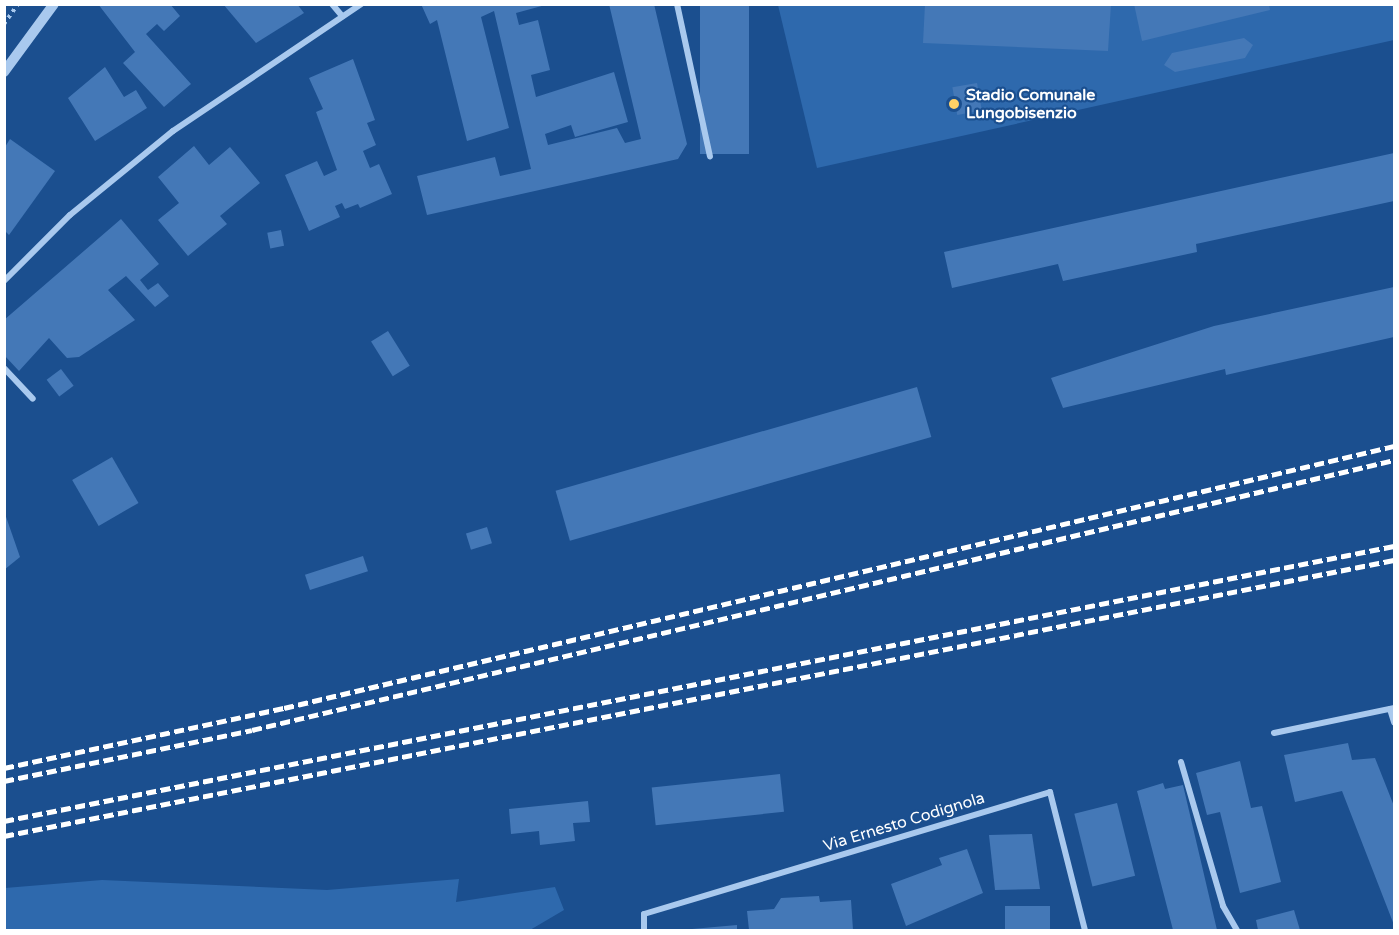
<!DOCTYPE html>
<html>
<head>
<meta charset="utf-8">
<style>
  body { margin:0 }
  #map { position:relative; width:1399px; height:935px; overflow:hidden; background:#1b4f8f; font-family:"Varela Round",sans-serif }
  div>[style] { position:absolute }
  [style*='--x'] { left:calc(var(--x)*1px); top:calc(var(--y)*1px); width:calc(var(--w)*1px); rotate:calc(var(--a)*1deg) }
  .green>* { inset:0; background:#2e69ad }
  .building>* { inset:0; background:#4478b7; transform-origin:0 0 }
  .path>* { height:4px; margin-top:-2px; transform-origin:0; background:repeating-linear-gradient(90deg,#a9c9ee 0 3px,transparent 0 7.5px) }
  .minor>* { height:6px; margin:-3px; padding:0 3px; transform-origin:3px; border-radius:3px; background:#a9c9ee }
  .tertiary>* { height:10px; margin:-5px; padding:0 5px; transform-origin:5px; border-radius:5px; background:#a9c9ee }
  .rail>* { height:4.5px; margin-top:-2.25px; transform-origin:0; background:repeating-linear-gradient(90deg,#fff 0 10px,transparent 0 14.5px) }
  .dots>* { width:16px; height:16px; translate:-50% -50%; box-sizing:border-box; border:3px solid #1b4f8f; border-radius:50% }
  span { translate:-50% -50%; white-space:nowrap; text-align:center; line-height:1.15; -webkit-text-stroke:4.5px #1b4f8f; paint-order:stroke }
  .poi-label { font-size:16px; color:#fff; font-weight:700 }
  .left { translate:0 -50%; text-align:left }
  .street-label { font-size:16px; color:#fff }
  .frame { position:absolute; inset:0; border:6px solid #fff; pointer-events:none }
</style>
</head>
<body>
<div id="map">
  <div class="green">
    <div style="clip-path:polygon(778px 5px,1394px 5px,1394px 40px,817px 168px)"></div>
    <div style="clip-path:polygon(459px 879px,456px 902px,555px 887px,564px 910px,530px 930px,5px 930px,5px 888px,102px 880px,327px 890px)"></div>
  </div>
  <div class="building">
    <div style="clip-path:polygon(98px 4px,170px 4px,180px 16px,164px 31px,157px 24px,146px 34px,191px 84px,164px 107px,123px 63px,135px 52px)"></div>
    <div style="clip-path:polygon(223px 4px,297px 4px,304px 13px,256px 43px)"></div>
    <div style="clip-path:polygon(421px 4px,549px 4px,516px 13px,519px 25px,538px 20px,550px 70px,531px 75px,536px 97px,614px 72px,628px 122px,575px 137px,571px 125px,545px 134px,548px 145px,617px 128px,625px 143px,641px 139px,609px 4px,654px 4px,687px 144px,678px 159px,427px 215px,417px 176px,495px 157px,500px 176px,531px 169px,494px 11px,481px 17px,509px 128px,467px 141px,437px 20px,430px 24px)"></div>
    <div style="left:700px;top:4px;width:49px;height:150px"></div>
    <div style="clip-path:polygon(925px 4px,1111px 4px,1108px 51px,923px 43px)"></div>
    <div style="clip-path:polygon(1134px 4px,1269px 4px,1270px 10px,1142px 41px)"></div>
    <div style="clip-path:polygon(1244px 38px,1253px 45px,1245px 58px,1175px 72px,1164px 65px,1172px 53px)"></div>
    <div style="clip-path:polygon(353px 59px,375px 120px,367px 123px,376px 145px,363px 151px,370px 168px,379px 164px,392px 194px,360px 208px,358px 204px,345px 209px,342px 203px,335px 206px,340px 217px,309px 231px,285px 175px,317px 161px,324px 176px,337px 170px,316px 112px,323px 109px,309px 78px)"></div>
    <div style="clip-path:polygon(105px 67px,124px 97px,136px 90px,147px 108px,95px 141px,68px 98px)"></div>
    <div style="left:977px;top:83px;width:28px;height:25px;rotate:80deg"></div>
    <div style="clip-path:polygon(10px 139px,55px 171px,9px 235px,5px 231px,5px 147px)"></div>
    <div style="clip-path:polygon(194px 146px,209px 165px,230px 147px,260px 183px,220px 216px,227px 224px,188px 256px,158px 220px,179px 203px,158px 177px)"></div>
    <div style="clip-path:polygon(1394px 153px,1394px 201px,1196px 244px,1197px 252px,1063px 281px,1058px 264px,952px 288px,944px 252px)"></div>
    <div style="clip-path:polygon(121px 219px,159px 264px,140px 280px,148px 290px,158px 283px,169px 296px,155px 307px,126px 276px,108px 290px,135px 320px,79px 357px,67px 358px,49px 338px,19px 371px,4px 355px,4px 320px)"></div>
    <div style="left:281px;top:230px;width:16px;height:14px;rotate:79deg"></div>
    <div style="clip-path:polygon(1394px 287px,1394px 337px,1226px 375px,1225px 369px,1063px 408px,1051px 378px,1214px 326px)"></div>
    <div style="left:388px;top:331px;width:41px;height:20px;rotate:58deg"></div>
    <div style="left:61px;top:369px;width:21px;height:18px;rotate:53deg"></div>
    <div style="left:917px;top:387px;width:52px;height:376px;rotate:74deg"></div>
    <div style="left:112px;top:457px;width:53px;height:46px;rotate:60deg"></div>
    <div style="clip-path:polygon(4px 511px,20px 557px,4px 570px)"></div>
    <div style="left:487px;top:527px;width:17px;height:22px;rotate:73deg"></div>
    <div style="left:363px;top:556px;width:16px;height:61px;rotate:72deg"></div>
    <div style="clip-path:polygon(1348px 743px,1352px 760px,1375px 758px,1394px 806px,1394px 925px,1342px 791px,1295px 802px,1284px 755px)"></div>
    <div style="clip-path:polygon(1240px 761px,1251px 808px,1262px 806px,1281px 882px,1240px 893px,1220px 812px,1207px 815px,1196px 773px)"></div>
    <div style="left:780px;top:774px;width:38px;height:129px;rotate:84deg"></div>
    <div style="clip-path:polygon(1163px 783px,1165px 789px,1183px 785px,1217px 930px,1173px 930px,1137px 791px)"></div>
    <div style="clip-path:polygon(588px 801px,590px 822px,573px 823px,575px 841px,540px 845px,539px 831px,511px 834px,509px 809px)"></div>
    <div style="left:1117px;top:803px;width:75px;height:44px;rotate:76deg"></div>
    <div style="clip-path:polygon(1032px 834px,1040px 889px,995px 890px,989px 835px)"></div>
    <div style="clip-path:polygon(967px 849px,983px 893px,906px 926px,891px 884px,942px 865px,939px 858px)"></div>
    <div style="clip-path:polygon(819px 896px,820px 902px,851px 900px,853px 930px,749px 930px,747px 911px,774px 909px,781px 898px)"></div>
    <div style="left:1050px;top:906px;width:24px;height:45px;rotate:90deg"></div>
    <div style="clip-path:polygon(1294px 910px,1300px 930px,1258px 930px,1256px 920px)"></div>
    <div style="clip-path:polygon(737px 925px,737px 930px,692px 930px,692px 929px)"></div>
  </div>
  <div class="path">
    <div style="--x:4;--y:24;--w:24;--a:-55"></div>
  </div>
  <div class="minor">
    <div style="--x:332;--y:4;--w:16;--a:50"></div>
    <div style="--x:677;--y:4;--w:156;--a:77.8"></div>
    <div style="--x:4;--y:281;--w:93;--a:-45"></div>
    <div style="--x:70;--y:215;--w:133;--a:-39.2"></div>
    <div style="--x:173;--y:131;--w:227;--a:-34"></div>
    <div style="--x:4;--y:368;--w:42;--a:46.9"></div>
    <div style="--x:1390;--y:709;--w:14;--a:73"></div>
    <div style="--x:1274;--y:733;--w:123;--a:-11.8"></div>
    <div style="--x:1181;--y:762;--w:150;--a:73.7"></div>
    <div style="--x:1223;--y:906;--w:28;--a:60"></div>
    <div style="--x:644;--y:930;--w:16;--a:-90"></div>
    <div style="--x:644;--y:914;--w:424;--a:-16.7"></div>
    <div style="--x:1050;--y:792;--w:142;--a:75.8"></div>
  </div>
  <div class="tertiary">
    <div style="--x:4;--y:72;--w:84;--a:-53.7"></div>
  </div>
  <div class="rail">
    <div style="--x:4;--y:768;--w:286;--a:-12.1"></div>
    <div style="--x:284;--y:708;--w:1141;--a:-13.28"></div>
    <div style="--x:4;--y:781;--w:253;--a:-11.6"></div>
    <div style="--x:252;--y:730;--w:1173;--a:-13.3"></div>
    <div style="--x:4;--y:821;--w:1417;--a:-11.19"></div>
    <div style="--x:4;--y:836;--w:1417;--a:-11.23"></div>
  </div>
  <div class="dots">
    <div style="left:954px;top:104px;background:#ffd166"></div>
  </div>
  <div class="poi-label">
    <span class="left" style="left:966px;top:104px">Stadio Comunale<br>Lungobisenzio</span>
  </div>
  <div class="street-label">
    <span style="left:904px;top:822px;rotate:-17deg">Via Ernesto Codignola</span>
  </div>
  <div class="frame"></div>
</div>
</body>
</html>
